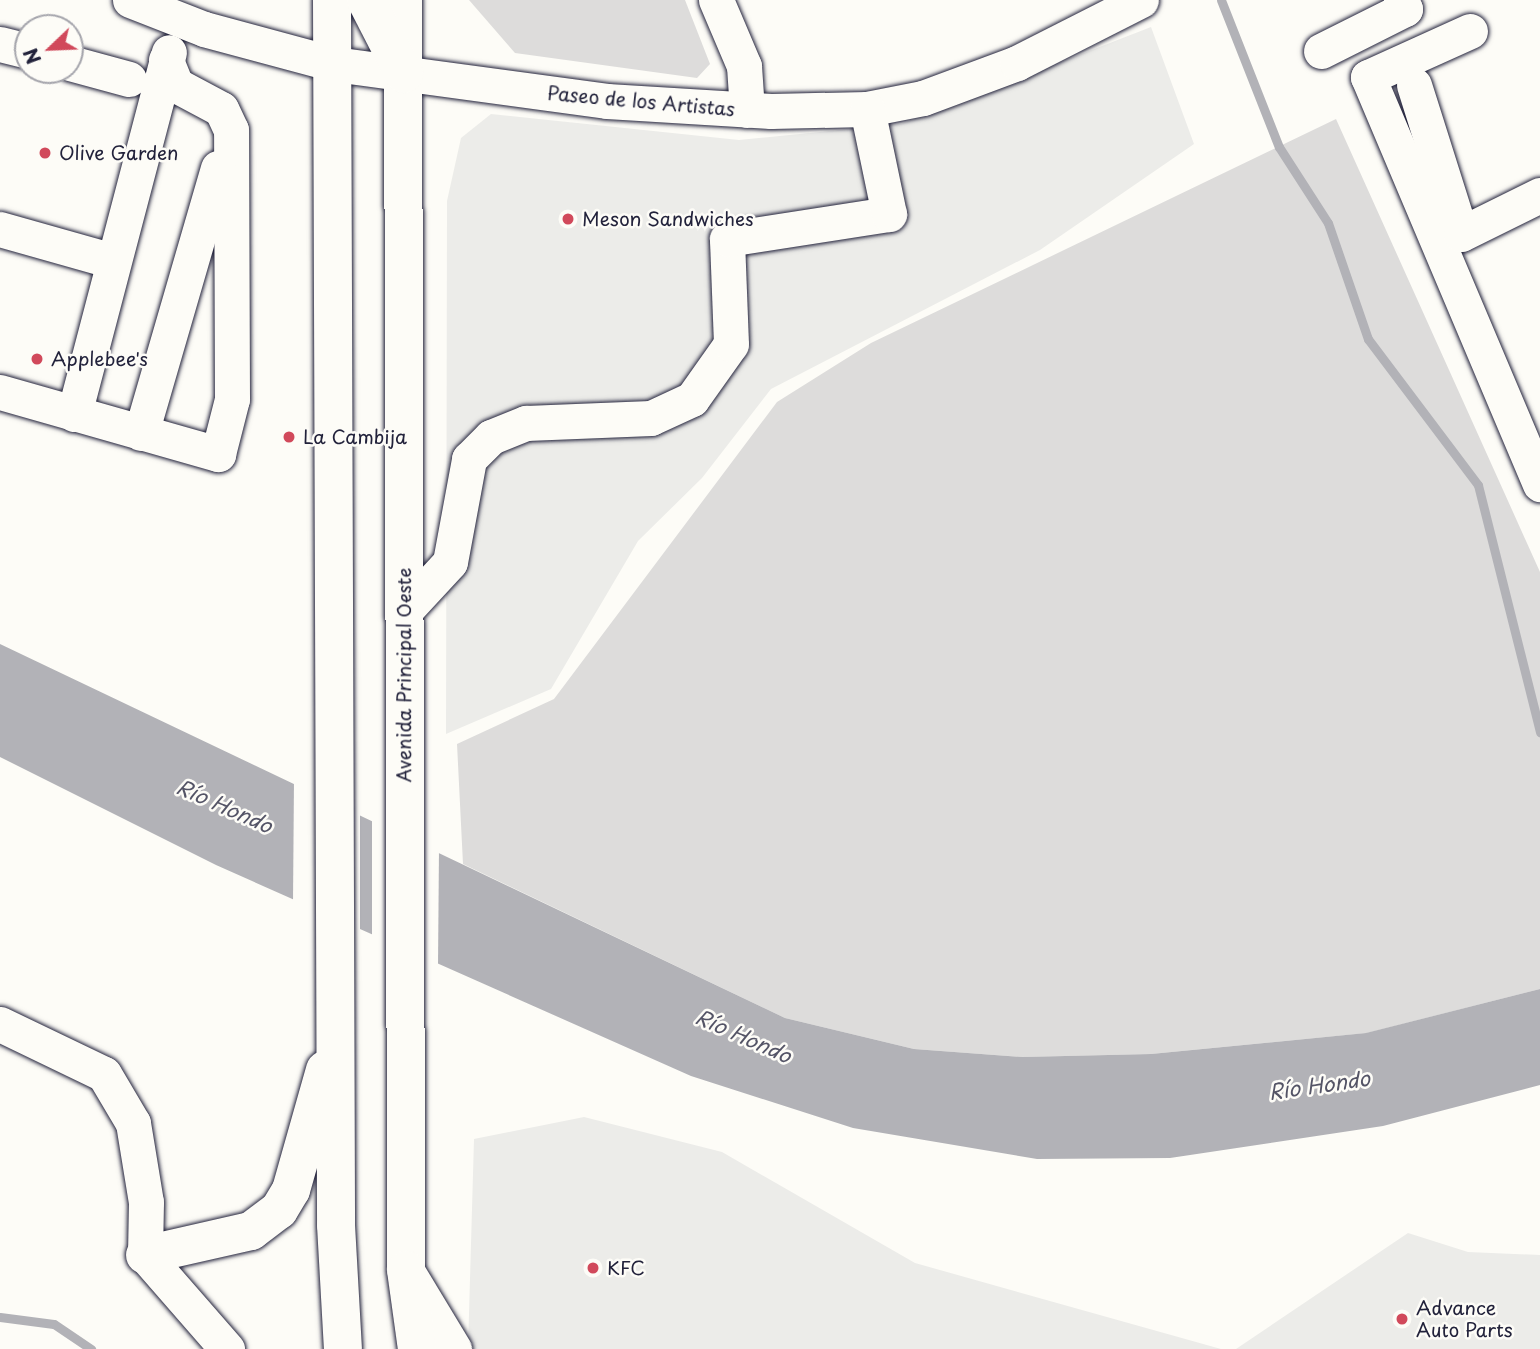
<!DOCTYPE html>
<html>
<head>
<meta charset="utf-8">
<style>
  body { margin:0 }
  #map { position:relative; width:1540px; height:1349px; overflow:hidden; background:#fdfcf7; font-family:"Playpen Sans",sans-serif }
  div>[style] { position:absolute }
  [style*='--x'] { left:calc(var(--x)*1px); top:calc(var(--y)*1px); width:calc(var(--w)*1px); rotate:calc(var(--a)*1deg) }
  .built>* { inset:0; background:#ecece9 }
  .green>* { inset:0; background:#dddcdb }
  .water>* { inset:0; background:#b2b2b7 }
  .pier>* { inset:0; background:#fdfcf7 }
  .stream>* { height:9px; margin:-4.5px; padding:0 4.5px; transform-origin:4.5px; border-radius:4.5px; background:#b2b2b7 }
  .roads { filter:drop-shadow(0 0 2px #22223b) drop-shadow(0 0 2px #22223b) }
  .minor>* { height:35px; margin:-17.5px; padding:0 17.5px; transform-origin:17.5px; border-radius:17.5px; background:#fdfcf7 }
  .major>* { height:38px; margin:-19px; padding:0 19px; transform-origin:19px; border-radius:19px; background:#fdfcf7 }
  .highway>* { height:38px; margin:-19px; padding:0 19px; transform-origin:19px; border-radius:19px; background:#fdfcf7 }
  .dots>* { width:19px; height:19px; translate:-50% -50%; box-sizing:border-box; border:4px solid #fdfcf7; border-radius:50% }
  span { translate:-50% -50%; white-space:nowrap; text-align:center; line-height:1.15; -webkit-text-stroke:5px #fdfcf7; paint-order:stroke }
  .street-label { font-size:19px; color:#22223b }
  .poi-label { font-size:19px; color:#22223b }
  .left { translate:0 -50%; text-align:left }
  .water-label { font-size:21px; color:#545466; font-style:italic }
  .north { position:absolute; left:14px; top:14px; width:70px; height:70px; box-sizing:border-box; background:#fdfcf7; border:2px solid #a5a5ac; border-radius:50%; rotate:247deg; font-size:19px; font-weight:700; line-height:28px; text-align:center; color:#22223b }
  .north::after { content:''; display:block; margin:auto; width:24px; height:32px; background:#d1495b; clip-path:polygon(50% 0,100% 100%,50% 72%,0 100%) }
</style>
</head>
<body>
<div id="map">
  <div class="built">
    <div style="clip-path:polygon(1151px 27px,1194px 144px,1040px 250px,771px 389px,702px 478px,638px 541px,551px 689px,446px 734px,447px 201px,461px 138px,491px 114px,739px 140px,901px 124px)"></div>
    <div style="clip-path:polygon(584px 1117px,722px 1152px,915px 1263px,1221px 1349px,468px 1349px,474px 1139px)"></div>
    <div style="clip-path:polygon(1408px 1233px,1468px 1252px,1540px 1255px,1540px 1349px,1236px 1349px)"></div>
  </div>
  <div class="green">
    <div style="clip-path:polygon(469px 0,685px 0,710px 64px,697px 78px,515px 53px)"></div>
    <div style="clip-path:polygon(1336px 119px,1540px 572px,1540px 989px,1367px 1033px,1151px 1054px,1023px 1057px,914px 1049px,785px 1018px,463px 864px,457px 744px,554px 699px,777px 402px,871px 343px)"></div>
  </div>
  <div class="water">
    <div style="clip-path:polygon(0 644px,785px 1018px,914px 1049px,1023px 1057px,1151px 1054px,1366px 1033px,1540px 989px,1540px 1085px,1383px 1126px,1170px 1158px,1037px 1159px,853px 1128px,691px 1076px,216px 865px,0 757px)"></div>
  </div>
  <div class="pier">
    <div style="clip-path:polygon(294px 779px,360px 811px,360px 931px,293px 902px)"></div>
    <div style="clip-path:polygon(372px 817px,439px 848px,438px 965px,372px 936px)"></div>
  </div>
  <div class="stream">
    <div style="--x:1221;--y:0;--w:158;--a:68.5"></div>
    <div style="--x:1279;--y:147;--w:90;--a:57.2"></div>
    <div style="--x:1328;--y:223;--w:123;--a:71"></div>
    <div style="--x:1368;--y:339;--w:183;--a:53"></div>
    <div style="--x:1478;--y:485;--w:255;--a:75.9"></div>
    <div style="--x:0;--y:1317;--w:54;--a:7.4"></div>
    <div style="--x:54;--y:1324;--w:45;--a:34"></div>
  </div>
  <div class="roads">
    <div class="minor">
      <div style="--x:130;--y:0;--w:79;--a:21.4"></div>
      <div style="--x:204;--y:29;--w:135;--a:15.1"></div>
      <div style="--x:334;--y:64;--w:275;--a:7.7"></div>
      <div style="--x:607;--y:101;--w:164;--a:3.5"></div>
      <div style="--x:771;--y:111;--w:96;--a:-1.2"></div>
      <div style="--x:867;--y:109;--w:57;--a:-11.1"></div>
      <div style="--x:923;--y:98;--w:100;--a:-20.4"></div>
      <div style="--x:1017;--y:63;--w:139;--a:-26.9"></div>
      <div style="--x:716;--y:0;--w:72;--a:67"></div>
      <div style="--x:744;--y:66;--w:44;--a:86.1"></div>
      <div style="--x:1470;--y:31;--w:112;--a:155.7"></div>
      <div style="--x:1368;--y:77;--w:442;--a:67.1"></div>
      <div style="--x:0;--y:44;--w:29;--a:14"></div>
      <div style="--x:1321;--y:51;--w:94;--a:-26.6"></div>
      <div style="--x:1405;--y:9;--w:10;--a:-114"></div>
      <div style="--x:70;--y:63;--w:61;--a:15.2"></div>
      <div style="--x:1414;--y:85;--w:156;--a:72.5"></div>
      <div style="--x:1461;--y:234;--w:88;--a:-26.3"></div>
      <div style="--x:0;--y:229;--w:117;--a:15.8"></div>
      <div style="--x:0;--y:392;--w:227;--a:15.9"></div>
      <div style="--x:218;--y:454;--w:57;--a:-75.7"></div>
      <div style="--x:232;--y:399;--w:269;--a:-90.2"></div>
      <div style="--x:231;--y:130;--w:23;--a:-115"></div>
      <div style="--x:221;--y:109;--w:51;--a:-151.9"></div>
      <div style="--x:176;--y:85;--w:27;--a:-112"></div>
      <div style="--x:74;--y:414;--w:374;--a:-75.3"></div>
      <div style="--x:141;--y:433;--w:276;--a:-73.8"></div>
      <div style="--x:403;--y:613;--w:69;--a:-47.3"></div>
      <div style="--x:450;--y:562;--w:105;--a:-79.5"></div>
      <div style="--x:469;--y:459;--w:31;--a:-45"></div>
      <div style="--x:491;--y:437;--w:38;--a:-22"></div>
      <div style="--x:526;--y:423;--w:125;--a:-2.3"></div>
      <div style="--x:651;--y:418;--w:45;--a:-24.9"></div>
      <div style="--x:692;--y:399;--w:67;--a:-54.7"></div>
      <div style="--x:731;--y:344;--w:105;--a:-92.2"></div>
      <div style="--x:727;--y:239;--w:164;--a:-8.8"></div>
      <div style="--x:889;--y:214;--w:107;--a:-101.8"></div>
      <div style="--x:0;--y:1024;--w:115;--a:25.7"></div>
      <div style="--x:104;--y:1074;--w:57;--a:59.4"></div>
      <div style="--x:133;--y:1123;--w:80;--a:80.7"></div>
      <div style="--x:146;--y:1202;--w:53;--a:91.1"></div>
      <div style="--x:145;--y:1255;--w:125;--a:48.9"></div>
      <div style="--x:407;--y:1271;--w:91;--a:58.9"></div>
    </div>
    <div class="major">
      <div style="--x:332;--y:0;--w:1225;--a:89.81"></div>
      <div style="--x:336;--y:1225;--w:124;--a:86.8"></div>
      <div style="--x:403;--y:0;--w:1270;--a:89.86"></div>
      <div style="--x:406;--y:1270;--w:80;--a:82.1"></div>
      <div style="--x:145;--y:1255;--w:109;--a:-12.8"></div>
      <div style="--x:251;--y:1231;--w:35;--a:-37"></div>
      <div style="--x:279;--y:1210;--w:23;--a:-59"></div>
      <div style="--x:291;--y:1190;--w:125;--a:-74.2"></div>
    </div>
    <div class="highway">
      <div style="--x:366;--y:0;--w:83;--a:62.8"></div>
    </div>
  </div>
  <div class="dots">
    <div style="left:45px;top:153px;background:#d1495b"></div>
    <div style="left:568px;top:219px;background:#d1495b"></div>
    <div style="left:37px;top:359px;background:#d1495b"></div>
    <div style="left:289px;top:437px;background:#d1495b"></div>
    <div style="left:593px;top:1268px;background:#d1495b"></div>
    <div style="left:1402px;top:1319px;background:#d1495b"></div>
  </div>
  <div class="street-label">
    <span style="left:641px;top:101px;rotate:5deg">Paseo de los Artistas</span>
    <span style="left:404px;top:675px;rotate:-90deg">Avenida Principal Oeste</span>
  </div>
  <div class="poi-label">
    <span class="left" style="left:59px;top:153px">Olive Garden</span>
    <span class="left" style="left:582px;top:219px">Meson Sandwiches</span>
    <span class="left" style="left:51px;top:359px">Applebee's</span>
    <span class="left" style="left:303px;top:437px">La Cambija</span>
    <span class="left" style="left:607px;top:1268px">KFC</span>
    <span class="left" style="left:1416px;top:1319px">Advance<br>Auto Parts</span>
  </div>
  <div class="water-label">
    <span style="left:225px;top:805px;rotate:24deg">Río Hondo</span>
    <span style="left:744px;top:1035px;rotate:24deg">Río Hondo</span>
    <span style="left:1319px;top:1084px;rotate:-8deg">Río Hondo</span>
  </div>
  <div class="north">N</div>
</div>
</body>
</html>
